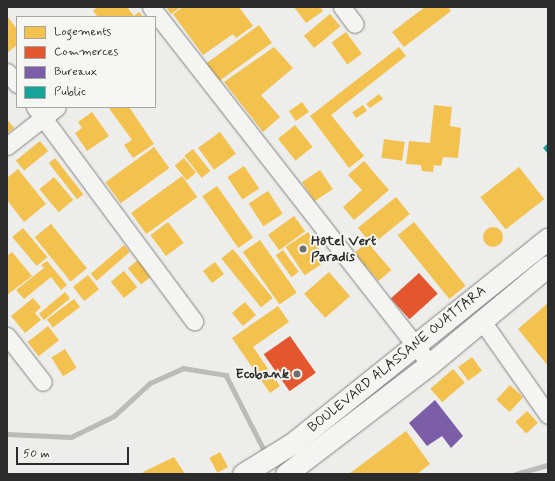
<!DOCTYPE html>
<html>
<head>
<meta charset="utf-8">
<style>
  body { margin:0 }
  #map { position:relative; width:555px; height:481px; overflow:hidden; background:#ededeb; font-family:Mynerve,sans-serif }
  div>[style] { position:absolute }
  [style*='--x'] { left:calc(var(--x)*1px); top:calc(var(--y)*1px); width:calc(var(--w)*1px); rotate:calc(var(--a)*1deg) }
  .homes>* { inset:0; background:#f2c14e; transform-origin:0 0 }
  .round { border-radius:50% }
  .shops>* { inset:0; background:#e4572e; transform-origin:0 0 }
  .offices>* { inset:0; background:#7b5ea7 }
  .public>* { inset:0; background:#17a398 }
  .stream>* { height:4.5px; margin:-2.25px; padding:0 2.25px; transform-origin:2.25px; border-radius:2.25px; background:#bbbbb9 }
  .roads { filter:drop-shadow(0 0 1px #828281) drop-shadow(0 0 1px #828281) }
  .minor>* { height:17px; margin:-8.5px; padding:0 8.5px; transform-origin:8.5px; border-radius:8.5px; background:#f4f4f2 }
  .major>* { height:21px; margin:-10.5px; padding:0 10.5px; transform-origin:10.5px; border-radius:10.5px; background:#f4f4f2 }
  .dots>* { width:11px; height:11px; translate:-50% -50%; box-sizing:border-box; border:2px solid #f6f6f2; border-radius:50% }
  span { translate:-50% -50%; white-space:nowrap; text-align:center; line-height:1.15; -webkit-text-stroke:4px #f6f6f2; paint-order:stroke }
  .poi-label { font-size:14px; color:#2b2b2b; font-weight:700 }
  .left { translate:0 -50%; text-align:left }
  .right { translate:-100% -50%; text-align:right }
  .street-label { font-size:14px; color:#2b2b2b }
  .frame { position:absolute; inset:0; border:8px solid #2b2b2b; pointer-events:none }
  .legend { position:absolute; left:16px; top:16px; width:140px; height:92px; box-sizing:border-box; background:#f6f6f2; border:1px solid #a5a5a2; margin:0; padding:5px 7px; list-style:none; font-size:12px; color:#2b2b2b }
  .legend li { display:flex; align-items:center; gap:8px; height:20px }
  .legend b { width:20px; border:1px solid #a5a5a2 }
  .scale { position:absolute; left:16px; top:447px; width:113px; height:18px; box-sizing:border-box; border:2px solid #2b2b2b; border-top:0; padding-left:5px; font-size:12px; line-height:14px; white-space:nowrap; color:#2b2b2b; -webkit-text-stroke:3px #f6f6f2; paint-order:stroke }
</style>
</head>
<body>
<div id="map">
  <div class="homes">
    <div style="clip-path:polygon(97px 7px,127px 7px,134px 16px,139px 12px,143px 17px,98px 17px,93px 11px)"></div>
    <div style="clip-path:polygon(166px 7px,181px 7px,171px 14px)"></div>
    <div style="clip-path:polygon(183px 7px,239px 7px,253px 26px,236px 38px,233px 34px,203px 55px,173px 14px)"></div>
    <div style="clip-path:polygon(294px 7px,320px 7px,323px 11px,306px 23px)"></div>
    <div style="clip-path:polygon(425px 7px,448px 7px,451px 11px,404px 47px,392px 32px)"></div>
    <div style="left:330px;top:14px;width:16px;height:34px;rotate:50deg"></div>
    <div style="clip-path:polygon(7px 16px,17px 29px,17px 45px,7px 53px)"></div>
    <div style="left:259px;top:25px;width:22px;height:66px;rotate:54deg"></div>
    <div style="left:346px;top:32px;width:27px;height:18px;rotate:54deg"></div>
    <div style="clip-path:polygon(274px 47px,293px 68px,261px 95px,280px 117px,263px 132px,224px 82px)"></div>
    <div style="clip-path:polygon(399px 47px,406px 56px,331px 115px,364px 156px,349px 168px,310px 116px)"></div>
    <div style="clip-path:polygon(379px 94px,383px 99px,370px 108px,366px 104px)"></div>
    <div style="left:302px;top:102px;width:12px;height:16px;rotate:55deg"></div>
    <div style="left:363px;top:105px;width:7px;height:13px;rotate:56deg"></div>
    <div style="clip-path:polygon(434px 105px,452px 107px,450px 126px,461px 128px,458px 158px,443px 157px,441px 166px,434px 165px,433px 172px,422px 171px,421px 165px,406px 164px,409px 141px,430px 143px)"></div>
    <div style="clip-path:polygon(108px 107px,129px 107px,154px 144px,133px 158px,124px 145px,132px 140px)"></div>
    <div style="clip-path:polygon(92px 112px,109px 136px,87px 151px,75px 133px,82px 128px,78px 122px)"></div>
    <div style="clip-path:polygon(7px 119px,14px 128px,7px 134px)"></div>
    <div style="left:295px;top:125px;width:28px;height:22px;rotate:51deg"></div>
    <div style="left:220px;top:132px;width:27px;height:27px;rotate:54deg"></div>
    <div style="left:384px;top:139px;width:21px;height:19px;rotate:8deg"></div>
    <div style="left:40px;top:141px;width:13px;height:31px;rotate:51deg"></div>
    <div style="left:154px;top:147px;width:26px;height:60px;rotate:54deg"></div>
    <div style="left:193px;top:149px;width:28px;height:11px;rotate:52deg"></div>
    <div style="left:55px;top:158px;width:46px;height:8px;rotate:52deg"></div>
    <div style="left:184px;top:158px;width:19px;height:12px;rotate:51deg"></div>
    <div style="clip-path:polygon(364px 161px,389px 190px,354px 220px,343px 207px,362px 190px,348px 175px)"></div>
    <div style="left:244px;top:166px;width:27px;height:20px;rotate:56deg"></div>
    <div style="left:519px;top:167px;width:41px;height:49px;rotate:52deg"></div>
    <div style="clip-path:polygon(18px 169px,46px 204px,24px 222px,7px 200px,7px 178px)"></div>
    <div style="left:320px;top:170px;width:23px;height:22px;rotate:56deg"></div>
    <div style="left:182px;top:176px;width:26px;height:63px;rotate:54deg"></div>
    <div style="left:54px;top:177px;width:30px;height:19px;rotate:50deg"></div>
    <div style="left:217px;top:186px;width:63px;height:18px;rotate:55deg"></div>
    <div style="left:268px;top:191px;width:27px;height:23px;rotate:57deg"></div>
    <div style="left:396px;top:197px;width:22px;height:49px;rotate:51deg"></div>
    <div style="left:294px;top:216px;width:19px;height:32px;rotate:54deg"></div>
    <div style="left:168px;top:222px;width:26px;height:22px;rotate:53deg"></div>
    <div style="left:414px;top:222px;width:82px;height:21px;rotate:51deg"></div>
    <div style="left:51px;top:224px;width:57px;height:21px;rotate:51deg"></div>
    <div class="round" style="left:483px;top:227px;width:20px;height:20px"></div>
    <div style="left:23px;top:228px;width:38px;height:14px;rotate:50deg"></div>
    <div style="left:308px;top:232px;width:34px;height:27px;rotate:56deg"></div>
    <div style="left:260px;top:240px;width:64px;height:21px;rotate:55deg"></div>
    <div style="left:367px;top:242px;width:37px;height:17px;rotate:49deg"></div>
    <div style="left:124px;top:245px;width:9px;height:44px;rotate:49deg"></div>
    <div style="left:233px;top:249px;width:63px;height:15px;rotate:51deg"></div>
    <div style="left:283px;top:250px;width:27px;height:9px;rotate:54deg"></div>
    <div style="clip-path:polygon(12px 252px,32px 276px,7px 295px,7px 256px)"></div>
    <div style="left:138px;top:260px;width:21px;height:13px;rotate:51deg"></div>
    <div style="clip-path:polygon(47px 261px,67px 285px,61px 290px,51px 277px,24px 299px,16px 290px,44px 268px,41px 265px)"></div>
    <div style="left:215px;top:262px;width:15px;height:15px;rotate:53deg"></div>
    <div style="left:124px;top:271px;width:21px;height:17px;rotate:51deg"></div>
    <div style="left:329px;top:272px;width:32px;height:33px;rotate:49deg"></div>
    <div style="left:88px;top:275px;width:18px;height:19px;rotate:52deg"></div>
    <div style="left:65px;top:292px;width:8px;height:34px;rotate:50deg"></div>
    <div style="clip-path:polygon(33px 298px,41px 307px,35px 313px,41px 320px,25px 333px,11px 316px)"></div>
    <div style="left:74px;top:299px;width:10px;height:34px;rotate:53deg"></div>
    <div style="left:245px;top:302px;width:17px;height:17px;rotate:50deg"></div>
    <div style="clip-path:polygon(548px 303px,548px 366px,518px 329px)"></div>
    <div style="clip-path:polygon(278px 306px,289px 322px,253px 347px,280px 386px,270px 393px,232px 338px)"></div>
    <div style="left:48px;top:326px;width:18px;height:26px;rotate:52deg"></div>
    <div style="left:65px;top:349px;width:22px;height:16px;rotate:58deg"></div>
    <div style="left:472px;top:357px;width:17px;height:17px;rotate:54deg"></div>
    <div style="left:453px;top:369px;width:18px;height:30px;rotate:49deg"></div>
    <div style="left:510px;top:385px;width:18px;height:20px;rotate:43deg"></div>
    <div style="left:527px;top:411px;width:16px;height:16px;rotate:47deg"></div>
    <div style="clip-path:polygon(406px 431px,430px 464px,417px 474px,349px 474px)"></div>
    <div style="left:220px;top:452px;width:17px;height:12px;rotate:62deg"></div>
    <div style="clip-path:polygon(174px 457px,185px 474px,144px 474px,143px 472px)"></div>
  </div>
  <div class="shops">
    <div style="left:419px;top:273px;width:28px;height:38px;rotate:48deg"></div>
    <div style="left:290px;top:336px;width:45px;height:32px;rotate:55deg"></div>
  </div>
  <div class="offices">
    <div style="clip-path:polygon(435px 400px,463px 436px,451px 448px,442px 436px,427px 446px,409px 423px)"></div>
  </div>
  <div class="public">
    <div style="clip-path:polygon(548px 143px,548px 154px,543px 148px)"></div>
  </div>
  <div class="stream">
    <div style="--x:7;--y:434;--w:64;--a:2.7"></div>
    <div style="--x:71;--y:437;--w:48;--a:-26"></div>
    <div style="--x:114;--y:416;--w:49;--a:-42.5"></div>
    <div style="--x:150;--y:383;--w:36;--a:-24"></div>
    <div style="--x:183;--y:368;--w:44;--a:9.2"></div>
    <div style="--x:226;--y:375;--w:89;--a:63.1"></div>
    <div style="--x:516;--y:474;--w:33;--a:-16"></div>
  </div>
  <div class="roads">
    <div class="minor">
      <div style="--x:151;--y:7;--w:453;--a:52"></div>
      <div style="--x:342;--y:7;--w:21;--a:53"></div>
      <div style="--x:7;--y:72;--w:16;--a:50"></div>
      <div style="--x:35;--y:107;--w:267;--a:53.4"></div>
      <div style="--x:7;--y:146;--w:63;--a:-38"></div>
      <div style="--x:482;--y:321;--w:115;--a:54.9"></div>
      <div style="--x:7;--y:336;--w:58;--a:52"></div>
    </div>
    <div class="major">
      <div style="--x:243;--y:474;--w:59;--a:-31.8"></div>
      <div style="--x:293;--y:443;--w:327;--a:-38.7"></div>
      <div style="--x:286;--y:474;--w:181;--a:-37.4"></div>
      <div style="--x:430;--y:364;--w:153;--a:-39.7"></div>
    </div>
  </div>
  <div class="dots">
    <div style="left:303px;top:249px;background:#6f6f6e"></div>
    <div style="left:297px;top:374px;background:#6f6f6e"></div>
  </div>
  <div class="poi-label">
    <span class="left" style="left:311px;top:249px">Hôtel Vert<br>Paradis</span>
    <span class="right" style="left:289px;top:374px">Ecobank</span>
  </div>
  <div class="street-label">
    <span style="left:397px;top:359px;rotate:-39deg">BOULEVARD ALASSANE OUATTARA</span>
  </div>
  <div class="frame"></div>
  <ul class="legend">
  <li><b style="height:11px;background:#f2c14e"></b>Logements</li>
  <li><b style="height:11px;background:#e4572e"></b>Commerces</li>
  <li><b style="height:11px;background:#7b5ea7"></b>Bureaux</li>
  <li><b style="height:11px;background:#17a398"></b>Public</li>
  </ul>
  <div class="scale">50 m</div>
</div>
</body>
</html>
